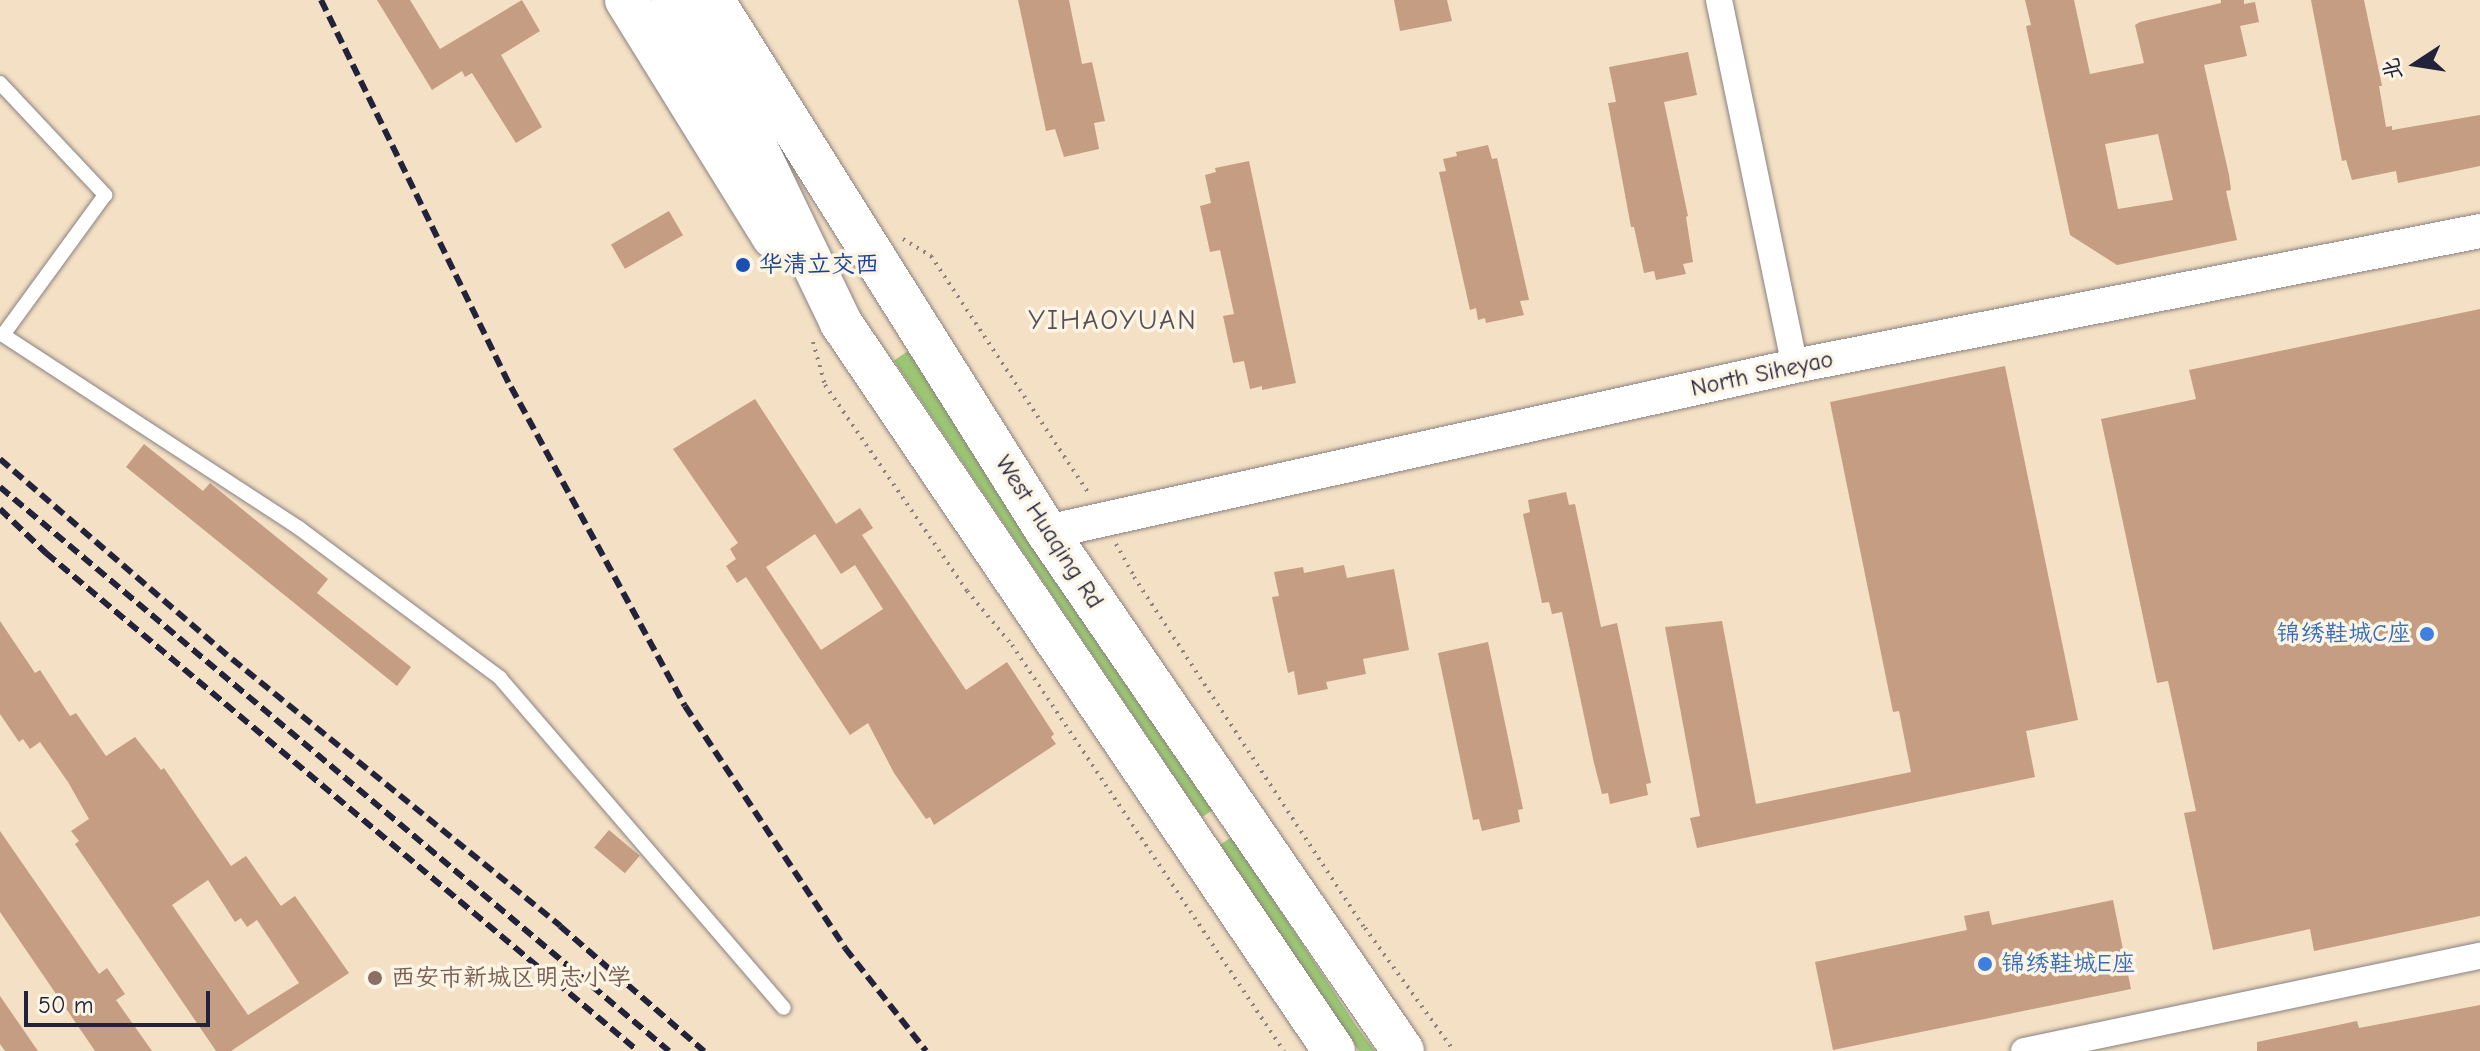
<!DOCTYPE html>
<html>
<head>
<meta charset="utf-8">
<style>
  body { margin:0 }
  #map { position:relative; width:2480px; height:1051px; overflow:hidden; background:#f4e0c4; font-family:"Comic Neue","LXGW WenKai TC",sans-serif }
  div>[style] { position:absolute }
  [style*='--x'] { left:calc(var(--x)*1px); top:calc(var(--y)*1px); width:calc(var(--w)*1px); rotate:calc(var(--a)*1deg) }
  .green>* { inset:0; background:#9cc673; transform-origin:0 0 }
  .building>* { inset:0; background:#c59d83; transform-origin:0 0 }
  .path>* { height:4px; margin-top:-2px; transform-origin:0; background:repeating-linear-gradient(90deg,#8b8180 0 2px,transparent 0 8px) }
  .roads { filter:drop-shadow(0 0 2px #8b8180) drop-shadow(0 0 2px #8b8180) }
  .service>* { height:14px; margin:-7px; padding:0 7px; transform-origin:7px; border-radius:7px; background:#fff }
  .minor>* { height:26px; margin:-13px; padding:0 13px; transform-origin:13px; border-radius:13px; background:#fff }
  .tertiary>* { height:34px; margin:-17px; padding:0 17px; transform-origin:17px; border-radius:17px; background:#fff }
  .primary>* { height:42px; margin:-21px; padding:0 21px; transform-origin:21px; border-radius:21px; background:#fff }
  .rail>* { height:6px; margin-top:-3px; transform-origin:0; background:repeating-linear-gradient(90deg,#22223b 0 12px,transparent 0 18px) }
  .dots>* { width:22px; height:22px; translate:-50% -50%; box-sizing:border-box; border:4px solid #fcf5e5; border-radius:50% }
  span { translate:-50% -50%; white-space:nowrap; text-align:center; line-height:1.15; -webkit-text-stroke:7px #fcf5e5; paint-order:stroke }
  .transit-label { font-size:24px; color:#164399 }
  .left { translate:0 -50%; text-align:left }
  .street-label { font-size:24px; color:#22223b }
  .shop-label { font-size:24px; color:#366cbe }
  .right { translate:-100% -50%; text-align:right }
  .education-label { font-size:24px; color:#785e54 }
  .quarter-label { font-size:28px; color:#5b4d54; letter-spacing:2px }
  .north { position:absolute; left:2376px; top:24px; width:80px; height:80px; -webkit-text-stroke:6px #fcf5e5; paint-order:stroke; rotate:258deg; font-size:22px; font-weight:700; line-height:32px; text-align:center; color:#22223b }
  .north::after { content:''; display:block; margin:auto; width:28px; height:36px; background:#22223b; clip-path:polygon(50% 0,100% 100%,50% 72%,0 100%) }
  .scale { position:absolute; left:24px; top:991px; width:186px; height:36px; box-sizing:border-box; border:4px solid #22223b; border-top:0; padding-left:10px; font-size:24px; line-height:28px; white-space:nowrap; color:#22223b; -webkit-text-stroke:6px #fcf5e5; paint-order:stroke }
</style>
</head>
<body>
<div id="map">
  <div class="green">
    <div style="left:908px;top:351px;width:551px;height:17px;rotate:56deg"></div>
    <div style="clip-path:polygon(1232px 837px,1357px 1027px,1375px 1051px,1359px 1051px,1218px 846px)"></div>
  </div>
  <div class="building">
    <div style="clip-path:polygon(377px 0,410px 0,440px 49px,522px 0,540px 31px,501px 55px,542px 127px,516px 143px,472px 73px,465px 77px,462px 71px,432px 90px)"></div>
    <div style="clip-path:polygon(1018px 0,1069px 0,1082px 64px,1092px 62px,1105px 121px,1094px 123px,1099px 149px,1064px 157px,1055px 129px,1046px 131px)"></div>
    <div style="clip-path:polygon(1394px 0,1447px 0,1452px 21px,1400px 31px)"></div>
    <div style="clip-path:polygon(evenodd,2025px 0,2074px 0,2090px 74px,2144px 63px,2135px 25px,2140px 22px,2221px 3px,2221px 0,2244px 0,2244px 4px,2255px 2px,2259px 22px,2240px 26px,2247px 56px,2204px 65px,2229px 175px,2231px 190px,2226px 191px,2237px 240px,2117px 265px,2070px 235px,2026px 26px,2031px 25px,2025px 0,2158px 134px,2173px 200px,2118px 209px,2105px 144px,2158px 134px)"></div>
    <div style="clip-path:polygon(2311px 0,2364px 0,2382px 86px,2379px 86px,2386px 127px,2392px 126px,2392px 130px,2480px 115px,2480px 166px,2398px 183px,2396px 171px,2352px 180px,2346px 160px,2342px 161px)"></div>
    <div style="clip-path:polygon(1688px 52px,1697px 95px,1664px 102px,1688px 216px,1686px 217px,1693px 262px,1683px 264px,1686px 274px,1656px 280px,1654px 271px,1644px 273px,1634px 227px,1631px 227px,1608px 103px,1616px 102px,1609px 67px)"></div>
    <div style="clip-path:polygon(1488px 145px,1492px 159px,1497px 158px,1529px 300px,1520px 301px,1524px 315px,1486px 323px,1485px 318px,1478px 320px,1476px 308px,1470px 310px,1439px 172px,1446px 171px,1443px 159px,1457px 156px,1456px 152px)"></div>
    <div style="clip-path:polygon(1249px 161px,1296px 383px,1262px 390px,1262px 386px,1250px 389px,1244px 361px,1233px 363px,1223px 316px,1234px 314px,1220px 250px,1210px 252px,1200px 206px,1211px 203px,1205px 175px,1216px 172px,1215px 168px)"></div>
    <div style="left:669px;top:211px;width:28px;height:67px;rotate:60deg"></div>
    <div style="clip-path:polygon(2480px 309px,2480px 916px,2314px 951px,2310px 929px,2213px 950px,2184px 813px,2196px 811px,2168px 681px,2157px 683px,2101px 419px,2196px 399px,2189px 370px)"></div>
    <div style="clip-path:polygon(2005px 366px,2078px 720px,2026px 731px,2035px 777px,1697px 848px,1690px 818px,1700px 816px,1665px 627px,1722px 621px,1756px 804px,1911px 772px,1899px 711px,1893px 712px,1830px 402px)"></div>
    <div style="clip-path:polygon(evenodd,755px 399px,836px 524px,860px 508px,873px 528px,862px 535px,966px 690px,1007px 662px,1054px 734px,1051px 737px,1056px 744px,934px 825px,930px 817px,926px 819px,894px 773px,868px 723px,850px 735px,746px 577px,737px 583px,726px 566px,736px 559px,730px 549px,738px 543px,673px 449px,755px 399px,815px 534px,841px 574px,855px 565px,883px 609px,821px 650px,766px 567px,815px 534px)"></div>
    <div style="clip-path:polygon(144px 444px,203px 491px,210px 483px,328px 579px,317px 593px,411px 667px,397px 686px,126px 467px)"></div>
    <div style="clip-path:polygon(1566px 492px,1569px 505px,1575px 504px,1601px 627px,1617px 623px,1651px 783px,1646px 784px,1648px 795px,1610px 804px,1608px 793px,1602px 794px,1594px 763px,1562px 612px,1552px 614px,1549px 602px,1542px 603px,1523px 514px,1530px 512px,1528px 500px)"></div>
    <div style="clip-path:polygon(1344px 565px,1347px 578px,1394px 569px,1409px 650px,1363px 659px,1366px 674px,1326px 682px,1328px 689px,1298px 695px,1294px 671px,1288px 673px,1277px 621px,1272px 597px,1279px 596px,1274px 572px,1303px 567px,1304px 573px)"></div>
    <div style="clip-path:polygon(evenodd,0 621px,35px 673px,40px 670px,70px 716px,76px 713px,106px 756px,135px 737px,161px 770px,164px 768px,231px 866px,246px 856px,281px 906px,295px 896px,349px 973px,231px 1051px,216px 1051px,75px 844px,79px 841px,71px 831px,89px 819px,68px 782px,40px 742px,30px 749px,23px 739px,19px 742px,0 714px,0 621px,208px 880px,235px 922px,241px 918px,247px 927px,257px 920px,299px 983px,248px 1015px,172px 905px,208px 880px)"></div>
    <div style="clip-path:polygon(1488px 642px,1523px 809px,1518px 810px,1520px 822px,1482px 831px,1479px 819px,1473px 820px,1438px 653px)"></div>
    <div style="left:609px;top:830px;width:40px;height:23px;rotate:40deg"></div>
    <div style="clip-path:polygon(0 831px,99px 974px,107px 968px,125px 994px,116px 1000px,152px 1051px,95px 1051px,0 912px)"></div>
    <div style="clip-path:polygon(2113px 900px,2131px 989px,1833px 1050px,1815px 962px,1967px 930px,1964px 916px,1989px 911px,1992px 925px)"></div>
    <div style="clip-path:polygon(0 996px,38px 1051px,5px 1051px,0 1044px)"></div>
    <div style="clip-path:polygon(2480px 1005px,2480px 1051px,2257px 1051px,2257px 1042px,2357px 1021px,2359px 1028px)"></div>
  </div>
  <div class="path">
    <div style="--x:903;--y:239;--w:33;--a:31"></div>
    <div style="--x:931;--y:256;--w:286;--a:56.4"></div>
    <div style="--x:813;--y:342;--w:45;--a:74.4"></div>
    <div style="--x:825;--y:385;--w:250;--a:55.4"></div>
    <div style="--x:967;--y:591;--w:70;--a:50.2"></div>
    <div style="--x:1012;--y:645;--w:489;--a:56.2"></div>
    <div style="--x:1116;--y:544;--w:38;--a:61"></div>
    <div style="--x:1134;--y:577;--w:420;--a:56.7"></div>
    <div style="--x:1365;--y:928;--w:152;--a:54.1"></div>
  </div>
  <div class="roads">
    <div class="service">
      <div style="--x:0;--y:83;--w:154;--a:46.8"></div>
      <div style="--x:105;--y:195;--w:173;--a:126.1"></div>
      <div style="--x:3;--y:335;--w:353;--a:33.1"></div>
      <div style="--x:299;--y:528;--w:251;--a:36.7"></div>
      <div style="--x:500;--y:678;--w:435;--a:49.3"></div>
    </div>
    <div class="minor">
      <div style="--x:1719;--y:0;--w:374;--a:78.3"></div>
      <div style="--x:2024;--y:1051;--w:466;--a:-11.8"></div>
    </div>
    <div class="tertiary">
      <div style="--x:1047;--y:532;--w:766;--a:-12.51"></div>
      <div style="--x:1795;--y:366;--w:698;--a:-11.15"></div>
    </div>
    <div class="primary">
      <div style="--x:626;--y:0;--w:279;--a:58.2"></div>
      <div style="--x:672;--y:0;--w:134;--a:59"></div>
      <div style="--x:741;--y:115;--w:231;--a:64.3"></div>
      <div style="--x:841;--y:323;--w:879;--a:55.89"></div>
      <div style="--x:713;--y:0;--w:628;--a:57.88"></div>
      <div style="--x:1047;--y:532;--w:629;--a:55.55"></div>
    </div>
  </div>
  <div class="rail">
    <div style="--x:321;--y:0;--w:431;--a:63.9"></div>
    <div style="--x:511;--y:387;--w:363;--a:61.4"></div>
    <div style="--x:685;--y:706;--w:290;--a:56.5"></div>
    <div style="--x:845;--y:948;--w:131;--a:51.8"></div>
    <div style="--x:0;--y:459;--w:306;--a:40.8"></div>
    <div style="--x:232;--y:659;--w:423;--a:39.1"></div>
    <div style="--x:560;--y:926;--w:191;--a:41"></div>
    <div style="--x:0;--y:487;--w:875;--a:40.13"></div>
    <div style="--x:0;--y:509;--w:64;--a:43.7"></div>
    <div style="--x:46;--y:553;--w:774;--a:40.07"></div>
  </div>
  <div class="dots">
    <div style="left:743px;top:265px;background:#1a4fb4"></div>
    <div style="left:2427px;top:634px;background:#3f7fe0"></div>
    <div style="left:1985px;top:964px;background:#3f7fe0"></div>
    <div style="left:375px;top:978px;background:#8d6e63"></div>
  </div>
  <div class="transit-label">
    <span class="left" style="left:759px;top:265px">华清立交西</span>
  </div>
  <div class="street-label">
    <span style="left:1762px;top:374px;rotate:-12deg">North Siheyao</span>
    <span style="left:1049px;top:532px;rotate:57deg">West Huaqing Rd</span>
  </div>
  <div class="shop-label">
    <span class="right" style="left:2411px;top:634px">锦绣鞋城C座</span>
    <span class="left" style="left:2001px;top:964px">锦绣鞋城E座</span>
  </div>
  <div class="education-label">
    <span class="left" style="left:391px;top:978px">西安市新城区明志小学</span>
  </div>
  <div class="quarter-label">
    <span style="left:1113px;top:320px">YIHAOYUAN</span>
  </div>
  <div class="north">北</div>
  <div class="scale">50 m</div>
</div>
</body>
</html>
